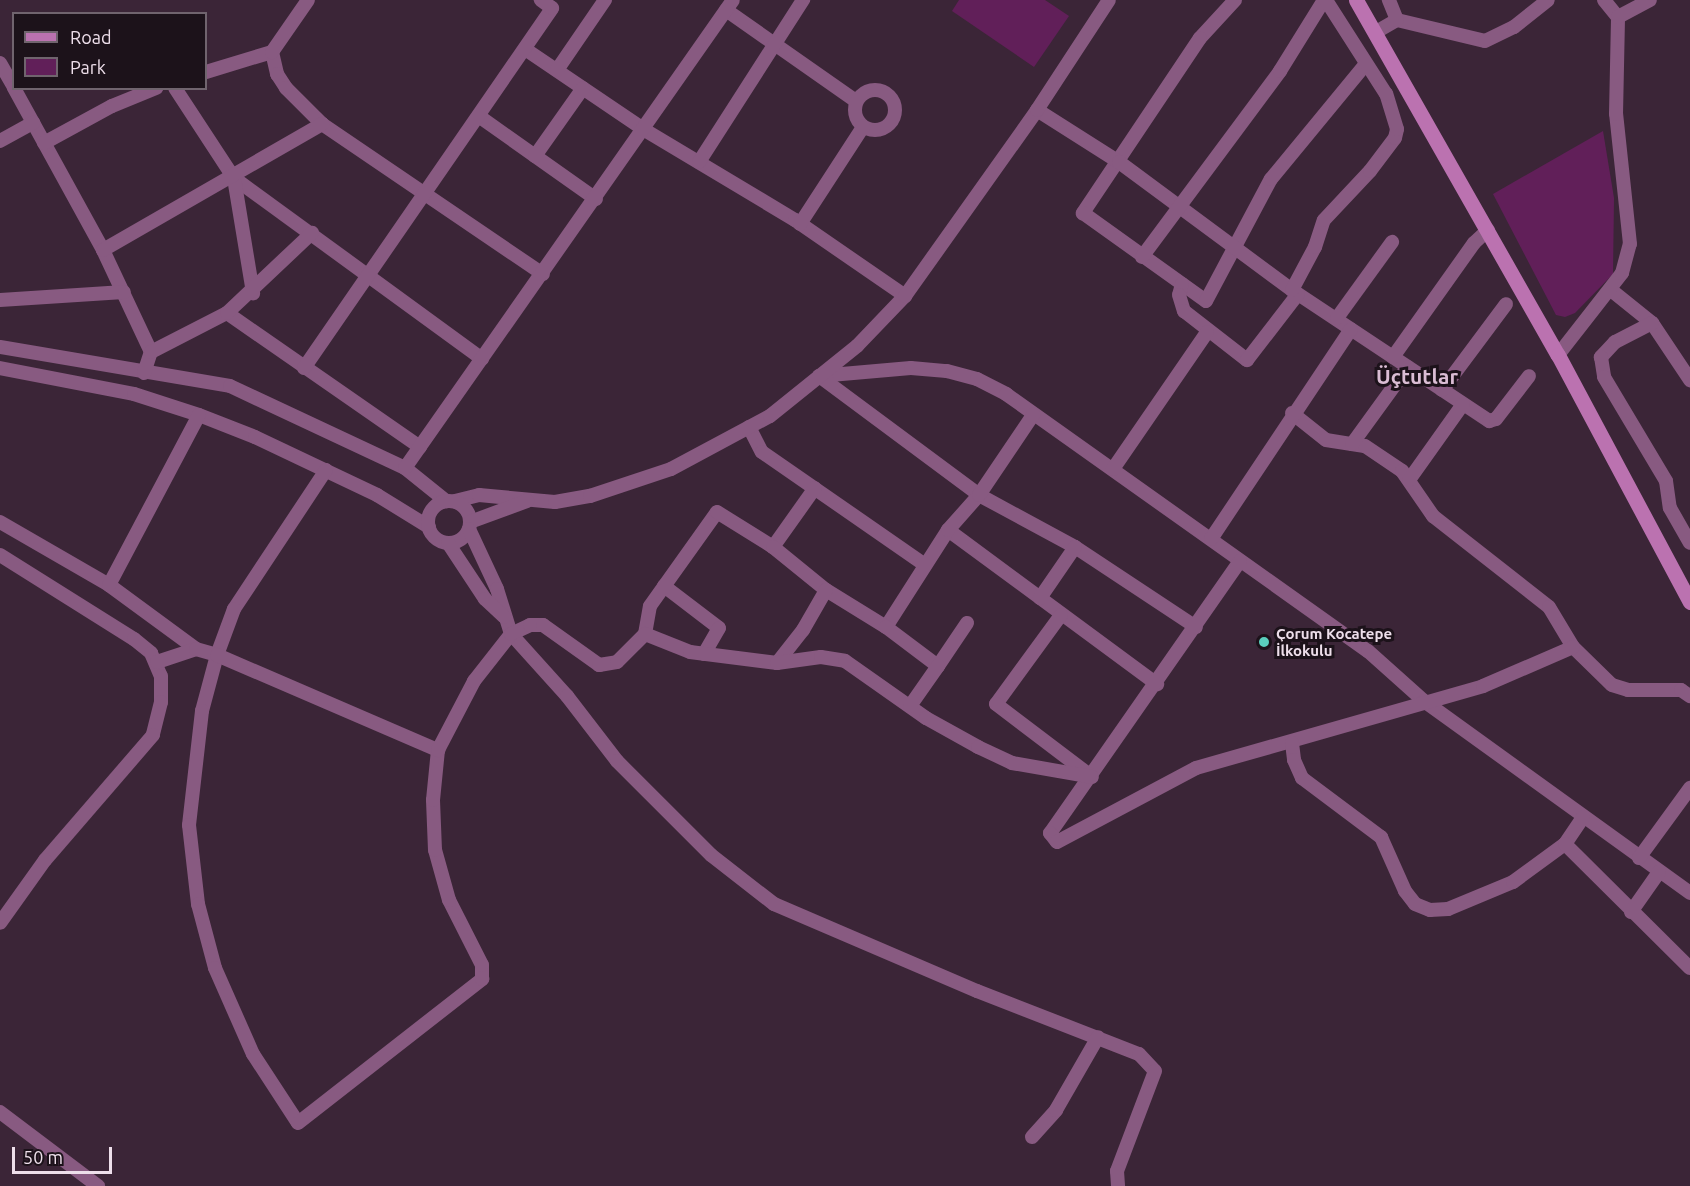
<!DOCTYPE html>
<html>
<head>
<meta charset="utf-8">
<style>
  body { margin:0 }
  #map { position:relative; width:1690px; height:1186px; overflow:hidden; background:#3b2537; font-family:Ubuntu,sans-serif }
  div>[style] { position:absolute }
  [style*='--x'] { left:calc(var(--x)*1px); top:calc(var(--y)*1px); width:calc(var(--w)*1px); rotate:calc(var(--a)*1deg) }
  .green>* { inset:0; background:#611f59 }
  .street>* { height:14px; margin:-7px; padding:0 7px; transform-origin:7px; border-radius:7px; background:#885a81 }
  .street>.ring { margin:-7px; padding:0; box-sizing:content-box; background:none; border:14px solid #885a81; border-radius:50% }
  .secondary>* { height:15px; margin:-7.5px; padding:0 7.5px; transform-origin:7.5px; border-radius:7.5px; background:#bb72b0 }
  .dots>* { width:16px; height:16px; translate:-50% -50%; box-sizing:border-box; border:3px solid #1c121a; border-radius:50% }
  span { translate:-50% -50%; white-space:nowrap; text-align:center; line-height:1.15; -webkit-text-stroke:6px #1c121a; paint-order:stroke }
  .poi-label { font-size:15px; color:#eedfeb; font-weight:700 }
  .left { translate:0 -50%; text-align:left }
  .district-label { font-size:21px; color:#dabdd4; font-weight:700 }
  .legend { position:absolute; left:12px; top:12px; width:195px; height:78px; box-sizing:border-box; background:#1c121a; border:2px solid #70646e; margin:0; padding:8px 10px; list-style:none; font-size:18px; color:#eedfeb }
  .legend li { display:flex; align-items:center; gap:12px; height:30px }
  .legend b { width:30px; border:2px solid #70646e }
  .scale { position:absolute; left:12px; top:1147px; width:100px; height:27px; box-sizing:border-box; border:3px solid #eedfeb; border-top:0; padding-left:8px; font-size:18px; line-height:21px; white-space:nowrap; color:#eedfeb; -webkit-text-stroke:4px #1c121a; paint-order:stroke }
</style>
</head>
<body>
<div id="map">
  <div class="green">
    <div style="clip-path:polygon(959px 0,1045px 0,1069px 16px,1034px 67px,952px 11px)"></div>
    <div style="clip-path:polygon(1603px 131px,1614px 198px,1613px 274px,1575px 313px,1565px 317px,1556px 315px,1493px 194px)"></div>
  </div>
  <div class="street">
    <div style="--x:1235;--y:0;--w:52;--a:132.6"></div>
    <div style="--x:1200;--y:38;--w:211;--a:123.8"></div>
    <div style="--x:1083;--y:213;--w:151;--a:35.6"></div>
    <div style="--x:1206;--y:301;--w:138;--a:-62"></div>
    <div style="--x:1271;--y:179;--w:148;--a:-50.5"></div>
    <div style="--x:1604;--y:0;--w:22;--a:51"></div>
    <div style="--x:726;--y:10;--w:159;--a:35"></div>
    <div style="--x:1397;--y:20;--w:90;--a:13.4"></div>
    <div style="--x:1485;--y:41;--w:32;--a:-26"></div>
    <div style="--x:1514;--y:27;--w:43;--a:-38.5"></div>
    <div style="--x:1376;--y:32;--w:24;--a:-30"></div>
    <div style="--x:1397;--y:20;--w:22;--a:-112"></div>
    <div style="--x:525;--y:49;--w:143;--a:34.1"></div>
    <div style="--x:643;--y:129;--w:177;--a:30.9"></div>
    <div style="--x:795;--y:220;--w:134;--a:34.6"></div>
    <div style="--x:272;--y:52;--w:23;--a:77"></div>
    <div style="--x:277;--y:74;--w:17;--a:57"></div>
    <div style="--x:286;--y:88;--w:51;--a:45"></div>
    <div style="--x:322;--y:124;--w:267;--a:34.2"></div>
    <div style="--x:0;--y:63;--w:28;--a:60"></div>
    <div style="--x:557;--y:70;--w:85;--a:-55.6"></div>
    <div style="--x:206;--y:72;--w:69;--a:-16.9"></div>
    <div style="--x:272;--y:52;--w:63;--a:-55.3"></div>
    <div style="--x:14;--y:88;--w:185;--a:61.2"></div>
    <div style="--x:103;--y:250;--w:113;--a:64.8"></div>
    <div style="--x:175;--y:88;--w:108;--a:56.8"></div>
    <div style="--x:234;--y:178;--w:307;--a:36.1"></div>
    <div class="ring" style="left:855px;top:90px;width:26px;height:26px"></div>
    <div style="--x:1037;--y:110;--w:97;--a:32.4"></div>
    <div style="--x:1119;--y:162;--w:215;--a:36.5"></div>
    <div style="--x:1292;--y:290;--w:237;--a:33.6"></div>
    <div style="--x:1489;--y:421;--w:7;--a:-16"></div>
    <div style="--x:1496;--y:419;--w:54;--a:-52.5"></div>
    <div style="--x:480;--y:117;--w:142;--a:35.3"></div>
    <div style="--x:0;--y:141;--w:38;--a:-29"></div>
    <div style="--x:44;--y:143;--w:77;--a:-28.6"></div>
    <div style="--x:112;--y:106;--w:48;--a:-22.2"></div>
    <div style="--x:535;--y:156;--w:83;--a:-54.8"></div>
    <div style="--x:699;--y:162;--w:193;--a:-57.3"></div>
    <div style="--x:234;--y:178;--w:117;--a:80.6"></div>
    <div style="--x:800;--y:224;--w:116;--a:-57"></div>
    <div style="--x:103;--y:250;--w:253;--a:-29.9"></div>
    <div style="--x:1142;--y:257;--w:232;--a:-53.4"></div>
    <div style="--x:1280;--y:71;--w:84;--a:-58.2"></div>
    <div style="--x:1182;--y:284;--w:11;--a:105"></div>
    <div style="--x:1179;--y:295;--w:17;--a:73"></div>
    <div style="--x:1184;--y:311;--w:80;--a:37.9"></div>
    <div style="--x:1247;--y:360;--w:83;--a:-52.3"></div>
    <div style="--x:1292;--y:290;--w:49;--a:-61.9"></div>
    <div style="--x:1315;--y:247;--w:28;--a:-72"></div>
    <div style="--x:1324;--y:220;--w:67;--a:-46.8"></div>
    <div style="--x:1370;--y:171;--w:41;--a:-52.9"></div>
    <div style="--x:1395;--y:138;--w:9;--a:-77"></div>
    <div style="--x:1397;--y:129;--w:37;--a:-107"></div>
    <div style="--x:1386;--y:94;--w:112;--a:-122.6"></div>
    <div style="--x:1611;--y:290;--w:53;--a:38.8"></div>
    <div style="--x:1652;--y:323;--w:69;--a:56.3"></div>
    <div style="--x:0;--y:300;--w:124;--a:-3.7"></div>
    <div style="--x:227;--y:313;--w:235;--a:34.8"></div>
    <div style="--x:1337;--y:318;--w:94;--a:-54.1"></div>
    <div style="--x:1652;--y:323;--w:42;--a:152.8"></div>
    <div style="--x:1615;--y:342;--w:21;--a:133"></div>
    <div style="--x:1601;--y:357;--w:20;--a:81"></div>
    <div style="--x:1604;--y:377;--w:121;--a:59.2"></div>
    <div style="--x:1666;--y:481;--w:27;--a:82"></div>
    <div style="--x:1670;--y:508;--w:40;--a:60.3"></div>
    <div style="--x:0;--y:347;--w:233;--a:9.6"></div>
    <div style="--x:230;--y:386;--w:193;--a:25.1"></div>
    <div style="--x:405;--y:468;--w:53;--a:38.8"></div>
    <div style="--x:1558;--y:355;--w:104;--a:-52"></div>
    <div style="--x:1622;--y:273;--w:30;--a:-75"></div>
    <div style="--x:1630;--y:244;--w:131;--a:-96.1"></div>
    <div style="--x:1616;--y:114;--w:97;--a:-88.8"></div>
    <div style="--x:1618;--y:17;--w:36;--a:-28"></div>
    <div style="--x:1393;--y:357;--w:140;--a:-54.6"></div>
    <div style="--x:1474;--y:243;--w:19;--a:-43"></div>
    <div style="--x:0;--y:368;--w:136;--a:11"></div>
    <div style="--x:134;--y:394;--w:68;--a:17.9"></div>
    <div style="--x:199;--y:415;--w:60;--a:21.4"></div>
    <div style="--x:255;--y:437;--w:135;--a:25.4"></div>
    <div style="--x:377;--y:495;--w:61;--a:31.6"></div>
    <div style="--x:304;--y:368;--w:437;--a:-55.4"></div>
    <div style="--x:552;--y:8;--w:14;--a:-144"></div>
    <div style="--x:144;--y:373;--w:22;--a:-72"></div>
    <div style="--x:151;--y:352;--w:85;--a:-27.2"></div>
    <div style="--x:227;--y:313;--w:117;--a:-43.3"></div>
    <div style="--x:819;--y:376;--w:92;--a:-5"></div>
    <div style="--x:911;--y:368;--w:36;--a:5"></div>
    <div style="--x:947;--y:371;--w:31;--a:15"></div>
    <div style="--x:977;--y:379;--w:33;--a:27"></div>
    <div style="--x:1006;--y:394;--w:444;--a:35.4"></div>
    <div style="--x:1368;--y:651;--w:75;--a:41.8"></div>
    <div style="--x:1424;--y:701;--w:328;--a:35.8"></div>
    <div style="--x:819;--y:376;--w:199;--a:36.6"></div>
    <div style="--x:979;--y:495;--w:109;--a:28.4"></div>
    <div style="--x:1075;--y:547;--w:145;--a:33.5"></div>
    <div style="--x:1442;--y:390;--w:107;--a:-53.3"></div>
    <div style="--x:1292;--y:413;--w:43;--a:38.5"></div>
    <div style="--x:1326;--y:440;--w:39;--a:9"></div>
    <div style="--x:1365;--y:446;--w:45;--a:34"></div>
    <div style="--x:1402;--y:471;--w:55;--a:55.4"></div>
    <div style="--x:1433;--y:516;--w:147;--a:38.1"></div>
    <div style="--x:1549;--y:607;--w:47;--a:59"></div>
    <div style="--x:1573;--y:647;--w:54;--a:44.3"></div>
    <div style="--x:1612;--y:685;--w:17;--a:17"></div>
    <div style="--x:1628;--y:690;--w:53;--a:0"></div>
    <div style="--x:1681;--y:690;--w:11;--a:34"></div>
    <div style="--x:749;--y:427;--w:28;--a:63"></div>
    <div style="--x:762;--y:452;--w:197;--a:34.7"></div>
    <div style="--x:1352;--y:444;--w:95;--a:-54"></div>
    <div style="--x:405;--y:468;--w:571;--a:-54.98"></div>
    <div style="--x:1113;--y:469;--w:166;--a:-55.5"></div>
    <div style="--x:326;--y:470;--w:167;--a:123.5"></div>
    <div style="--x:234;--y:609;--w:49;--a:110.3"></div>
    <div style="--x:217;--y:655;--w:58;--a:105"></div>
    <div style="--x:202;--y:711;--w:115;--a:96.5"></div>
    <div style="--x:189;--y:825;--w:80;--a:83.5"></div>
    <div style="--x:198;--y:904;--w:66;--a:75.1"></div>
    <div style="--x:215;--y:968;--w:94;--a:66.2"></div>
    <div style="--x:253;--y:1054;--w:82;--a:56.9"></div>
    <div style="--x:298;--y:1123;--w:234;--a:-38"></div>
    <div style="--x:482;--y:979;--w:14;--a:-90"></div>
    <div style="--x:482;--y:965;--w:73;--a:-116.9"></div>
    <div style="--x:449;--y:900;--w:52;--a:-105.6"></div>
    <div style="--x:435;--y:850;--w:50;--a:-92.3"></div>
    <div style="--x:433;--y:800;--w:50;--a:-84.3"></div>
    <div style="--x:1409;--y:480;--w:93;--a:-54.6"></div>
    <div style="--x:455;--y:501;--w:25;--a:-14"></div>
    <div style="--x:479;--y:495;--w:76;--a:5.3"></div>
    <div style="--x:555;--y:502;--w:36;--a:-10"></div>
    <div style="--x:590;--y:496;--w:85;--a:-18.4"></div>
    <div style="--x:671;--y:469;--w:112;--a:-28.2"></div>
    <div style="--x:770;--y:416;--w:112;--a:-38.8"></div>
    <div style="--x:857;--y:346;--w:69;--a:-46.2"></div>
    <div style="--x:905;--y:296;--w:228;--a:-54.6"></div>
    <div style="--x:1037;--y:110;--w:131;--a:-56.8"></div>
    <div class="ring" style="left:428px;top:501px;width:28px;height:28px"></div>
    <div style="--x:0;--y:522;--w:126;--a:30"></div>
    <div style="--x:109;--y:585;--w:108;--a:36.3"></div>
    <div style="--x:470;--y:522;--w:61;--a:-20.2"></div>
    <div style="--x:469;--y:529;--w:66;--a:65"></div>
    <div style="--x:497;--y:589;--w:47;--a:72.7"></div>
    <div style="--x:511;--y:634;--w:84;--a:47.9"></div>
    <div style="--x:567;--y:696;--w:82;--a:52.4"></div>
    <div style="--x:617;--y:761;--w:133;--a:45"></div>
    <div style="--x:711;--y:855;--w:80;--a:37.9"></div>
    <div style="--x:774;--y:904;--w:221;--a:23.2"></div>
    <div style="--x:977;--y:991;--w:174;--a:21.3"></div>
    <div style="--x:1139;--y:1054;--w:23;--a:47"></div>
    <div style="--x:1155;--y:1071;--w:107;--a:110.8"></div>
    <div style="--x:1117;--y:1171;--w:15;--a:86"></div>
    <div style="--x:948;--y:530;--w:260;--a:36.4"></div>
    <div style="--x:1211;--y:539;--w:252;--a:-56.3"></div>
    <div style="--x:448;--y:543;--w:67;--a:56.5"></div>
    <div style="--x:485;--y:599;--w:26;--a:43"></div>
    <div style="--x:773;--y:547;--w:72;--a:-54.6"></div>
    <div style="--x:0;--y:555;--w:158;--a:32.1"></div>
    <div style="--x:134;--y:639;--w:22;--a:39"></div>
    <div style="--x:151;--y:653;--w:25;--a:67"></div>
    <div style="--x:161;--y:676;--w:26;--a:90"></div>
    <div style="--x:161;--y:702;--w:34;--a:104"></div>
    <div style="--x:153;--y:735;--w:165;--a:130.8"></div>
    <div style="--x:45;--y:860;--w:77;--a:125.5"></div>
    <div style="--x:1240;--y:561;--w:332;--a:124.9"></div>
    <div style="--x:1050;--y:833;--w:11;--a:52"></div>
    <div style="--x:1057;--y:842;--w:157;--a:-28"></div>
    <div style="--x:1196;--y:768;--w:298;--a:-15.9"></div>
    <div style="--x:1483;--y:686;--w:98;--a:-23.4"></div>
    <div style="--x:109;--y:585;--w:192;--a:-62.1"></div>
    <div style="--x:664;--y:586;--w:69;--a:37.4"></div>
    <div style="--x:719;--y:628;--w:30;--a:120"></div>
    <div style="--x:1040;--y:598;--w:62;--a:-55.5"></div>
    <div style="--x:1061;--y:615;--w:110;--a:126.1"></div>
    <div style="--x:996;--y:704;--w:119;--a:37.2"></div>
    <div style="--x:886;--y:627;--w:115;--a:-57.4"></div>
    <div style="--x:948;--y:530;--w:47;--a:-48.5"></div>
    <div style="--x:979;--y:495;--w:97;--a:-56"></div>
    <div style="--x:645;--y:634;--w:28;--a:-80"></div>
    <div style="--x:650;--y:606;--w:115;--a:-54.5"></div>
    <div style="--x:717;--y:512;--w:66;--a:32"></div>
    <div style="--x:773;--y:547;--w:68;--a:39.1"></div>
    <div style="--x:826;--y:590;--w:70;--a:31.7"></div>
    <div style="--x:886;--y:627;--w:65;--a:36.9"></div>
    <div style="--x:938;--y:666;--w:52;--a:-56"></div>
    <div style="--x:157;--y:662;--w:41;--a:-18.4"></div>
    <div style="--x:196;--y:649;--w:22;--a:16"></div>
    <div style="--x:217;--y:655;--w:241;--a:23.3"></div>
    <div style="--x:438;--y:750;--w:78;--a:-62.4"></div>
    <div style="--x:474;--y:681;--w:60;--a:-51.8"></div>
    <div style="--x:511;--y:634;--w:21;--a:-25"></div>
    <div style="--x:530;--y:625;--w:13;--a:0"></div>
    <div style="--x:543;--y:625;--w:69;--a:35.5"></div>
    <div style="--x:599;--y:665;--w:18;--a:-9"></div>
    <div style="--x:617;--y:662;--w:40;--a:-45"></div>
    <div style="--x:645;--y:634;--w:48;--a:21.8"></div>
    <div style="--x:690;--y:652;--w:88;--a:7.2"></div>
    <div style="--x:777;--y:663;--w:42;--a:-51.8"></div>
    <div style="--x:803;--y:630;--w:46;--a:-60.1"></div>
    <div style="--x:777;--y:663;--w:44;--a:-7.8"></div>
    <div style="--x:821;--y:657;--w:24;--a:9"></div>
    <div style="--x:845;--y:661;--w:99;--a:35.1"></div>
    <div style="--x:926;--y:718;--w:60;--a:29.1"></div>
    <div style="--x:978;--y:747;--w:38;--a:25"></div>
    <div style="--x:1012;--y:763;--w:81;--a:9.9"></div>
    <div style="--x:910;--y:706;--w:49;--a:-55"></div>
    <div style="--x:1292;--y:743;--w:17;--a:83"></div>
    <div style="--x:1294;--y:760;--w:20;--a:66"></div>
    <div style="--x:1302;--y:778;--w:99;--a:36.8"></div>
    <div style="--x:1381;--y:837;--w:59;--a:66"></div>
    <div style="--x:1405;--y:891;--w:16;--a:52"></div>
    <div style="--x:1415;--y:904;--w:16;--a:22"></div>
    <div style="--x:1430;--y:910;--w:18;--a:-3"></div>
    <div style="--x:1448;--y:909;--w:70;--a:-22.6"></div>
    <div style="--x:1513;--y:882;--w:64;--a:-36.2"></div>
    <div style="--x:1565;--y:844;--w:32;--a:-56"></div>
    <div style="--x:1565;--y:844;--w:176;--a:44.8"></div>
    <div style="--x:1639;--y:858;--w:87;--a:-53.9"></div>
    <div style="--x:1631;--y:912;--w:49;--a:-55"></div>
    <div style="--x:0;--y:1112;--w:123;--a:37.1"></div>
    <div style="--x:1032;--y:1137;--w:36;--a:-48"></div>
    <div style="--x:1056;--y:1110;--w:84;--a:-60.1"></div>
  </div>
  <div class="secondary">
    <div style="--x:1356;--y:0;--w:408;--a:60.4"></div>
    <div style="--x:1558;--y:355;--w:280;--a:61.9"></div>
  </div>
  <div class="dots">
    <div style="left:1264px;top:642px;background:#5acebd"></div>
  </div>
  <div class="poi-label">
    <span class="left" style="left:1276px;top:642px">Çorum Kocatepe<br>İlkokulu</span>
  </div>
  <div class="district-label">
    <span style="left:1417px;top:376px">Üçtutlar</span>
  </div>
  <ul class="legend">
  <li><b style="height:8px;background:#bb72b0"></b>Road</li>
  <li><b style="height:16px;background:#611f59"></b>Park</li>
  </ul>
  <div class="scale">50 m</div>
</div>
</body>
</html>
